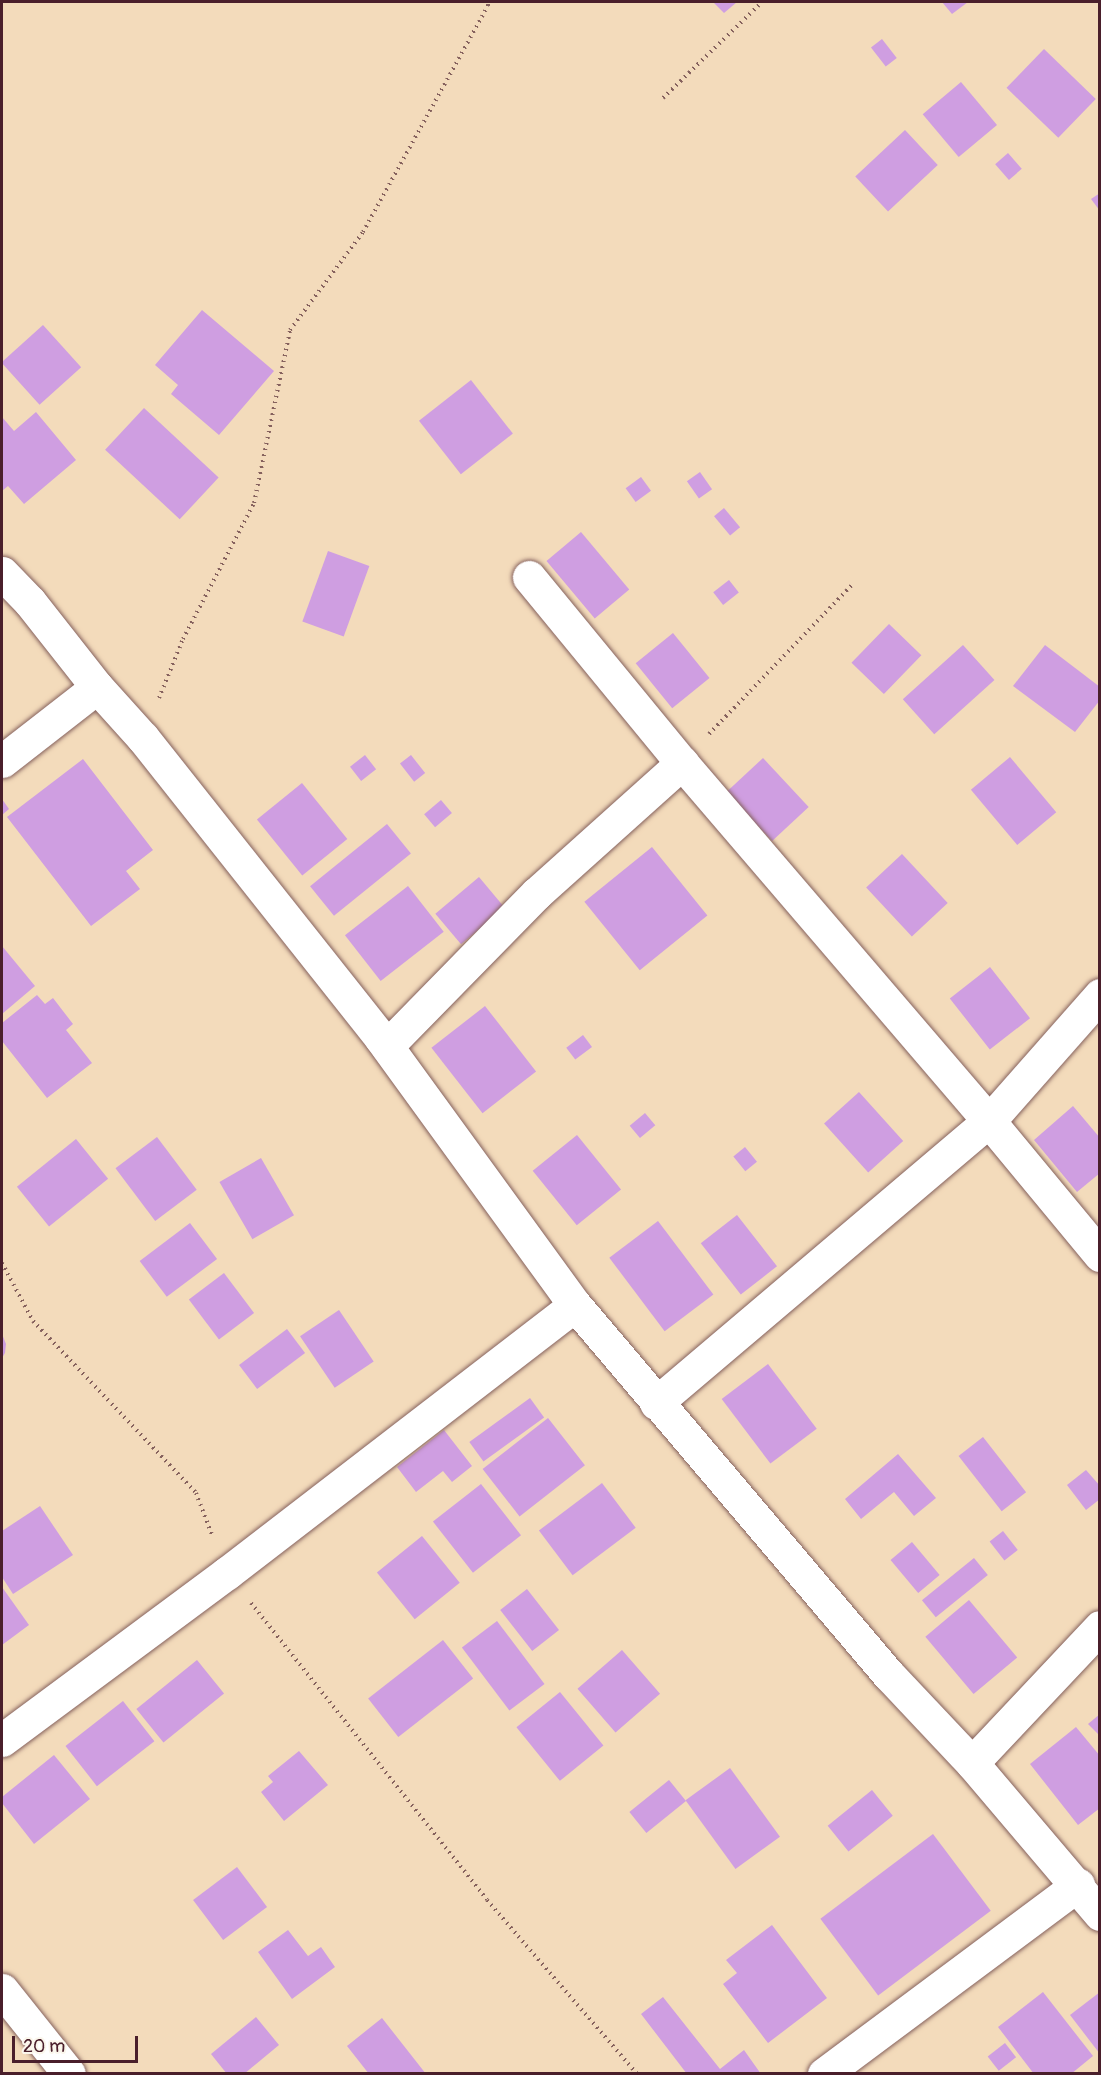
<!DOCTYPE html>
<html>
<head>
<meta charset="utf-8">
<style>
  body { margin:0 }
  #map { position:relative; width:1101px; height:2075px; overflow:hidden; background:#f3dbbb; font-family:Pangolin,sans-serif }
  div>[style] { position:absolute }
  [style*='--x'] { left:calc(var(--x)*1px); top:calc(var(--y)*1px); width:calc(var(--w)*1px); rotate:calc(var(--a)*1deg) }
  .building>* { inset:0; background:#cf9ee1; transform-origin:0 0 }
  .path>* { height:4px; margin-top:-2px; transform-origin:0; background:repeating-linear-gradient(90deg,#85615d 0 1.5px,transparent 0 6px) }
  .roads { filter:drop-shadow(0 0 2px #85615d) drop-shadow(0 0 2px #85615d) }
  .minor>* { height:33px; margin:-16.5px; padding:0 16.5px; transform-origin:16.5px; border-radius:16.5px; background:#fff }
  span { translate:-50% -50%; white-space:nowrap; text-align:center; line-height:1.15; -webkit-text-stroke:5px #fbf7ec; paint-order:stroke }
  .frame { position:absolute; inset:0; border:3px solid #4a1f2b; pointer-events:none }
  .scale { position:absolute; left:12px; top:2036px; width:126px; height:27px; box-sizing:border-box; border:3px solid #4a1f2b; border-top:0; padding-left:8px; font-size:18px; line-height:21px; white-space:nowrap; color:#4a1f2b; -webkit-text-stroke:4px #fbf7ec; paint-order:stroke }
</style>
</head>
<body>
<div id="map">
  <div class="building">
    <div style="clip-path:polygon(713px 2px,737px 2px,724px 13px)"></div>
    <div style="clip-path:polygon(942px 2px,968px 2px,952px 14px)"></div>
    <div style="left:882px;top:39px;width:24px;height:14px;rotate:52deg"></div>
    <div style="left:1044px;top:49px;width:72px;height:54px;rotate:44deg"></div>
    <div style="left:961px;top:82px;width:56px;height:50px;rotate:50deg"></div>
    <div style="left:905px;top:130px;width:48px;height:68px;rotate:47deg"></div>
    <div style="left:1008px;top:153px;width:21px;height:17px;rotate:49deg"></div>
    <div style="clip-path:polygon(1100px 193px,1100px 211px,1091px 199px)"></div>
    <div style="clip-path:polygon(202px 310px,274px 371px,219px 435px,171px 394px,178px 385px,155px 365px)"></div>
    <div style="left:43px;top:325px;width:57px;height:56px;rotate:48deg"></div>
    <div style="left:471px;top:380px;width:68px;height:66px;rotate:52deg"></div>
    <div style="left:144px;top:408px;width:102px;height:57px;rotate:43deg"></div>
    <div style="clip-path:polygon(36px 412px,76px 460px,24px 504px,8px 486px,2px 491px,2px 417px,14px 431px)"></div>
    <div style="left:700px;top:472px;width:21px;height:16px;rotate:55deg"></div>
    <div style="left:641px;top:477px;width:17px;height:19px;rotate:54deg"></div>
    <div style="left:724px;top:508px;width:25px;height:13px;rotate:50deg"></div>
    <div style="left:581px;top:532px;width:75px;height:45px;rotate:50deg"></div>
    <div style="left:328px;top:551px;width:44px;height:75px;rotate:20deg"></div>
    <div style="left:729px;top:580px;width:16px;height:20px;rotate:52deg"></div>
    <div style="left:889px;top:624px;width:45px;height:54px;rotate:44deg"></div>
    <div style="left:673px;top:633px;width:58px;height:48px;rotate:51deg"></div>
    <div style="left:963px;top:645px;width:47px;height:81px;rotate:48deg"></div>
    <div style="clip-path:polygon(1045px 645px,1100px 687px,1100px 700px,1075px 732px,1013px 686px)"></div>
    <div style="left:365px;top:755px;width:18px;height:19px;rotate:52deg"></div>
    <div style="left:411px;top:755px;width:23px;height:14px;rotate:52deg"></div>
    <div style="left:1010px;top:757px;width:72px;height:51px;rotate:50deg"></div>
    <div style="left:763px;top:758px;width:67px;height:50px;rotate:47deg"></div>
    <div style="clip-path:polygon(83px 759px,153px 850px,126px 871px,140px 889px,91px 926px,7px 817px)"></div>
    <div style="left:302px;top:783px;width:72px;height:58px;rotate:51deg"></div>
    <div style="clip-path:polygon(2px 799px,9px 809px,2px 815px)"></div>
    <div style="left:441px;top:800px;width:17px;height:22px;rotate:50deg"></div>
    <div style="left:387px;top:824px;width:38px;height:99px;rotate:51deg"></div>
    <div style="left:652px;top:847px;width:88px;height:87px;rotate:51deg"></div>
    <div style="left:902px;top:854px;width:67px;height:49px;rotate:47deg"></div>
    <div style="left:479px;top:877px;width:40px;height:57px;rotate:50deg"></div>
    <div style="left:408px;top:886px;width:58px;height:80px;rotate:52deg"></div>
    <div style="clip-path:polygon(2px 946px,35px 986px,2px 1014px)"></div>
    <div style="left:990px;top:967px;width:65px;height:51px;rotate:52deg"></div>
    <div style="clip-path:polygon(37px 995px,45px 1004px,53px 998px,73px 1024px,66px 1030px,92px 1063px,47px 1098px,2px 1041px,2px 1023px)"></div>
    <div style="left:485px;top:1006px;width:83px;height:68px;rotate:52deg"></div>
    <div style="left:583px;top:1035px;width:15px;height:21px;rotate:53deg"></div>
    <div style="left:859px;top:1092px;width:66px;height:47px;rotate:48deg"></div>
    <div style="clip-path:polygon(1073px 1106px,1100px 1138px,1100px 1173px,1077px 1192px,1034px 1140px)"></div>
    <div style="left:645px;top:1113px;width:16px;height:20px;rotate:50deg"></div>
    <div style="left:577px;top:1135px;width:70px;height:57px;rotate:51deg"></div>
    <div style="left:157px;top:1137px;width:66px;height:52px;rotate:53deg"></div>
    <div style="left:76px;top:1139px;width:51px;height:76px;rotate:51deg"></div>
    <div style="left:745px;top:1147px;width:19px;height:15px;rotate:51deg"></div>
    <div style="left:261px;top:1158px;width:66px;height:48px;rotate:60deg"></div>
    <div style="left:737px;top:1215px;width:65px;height:46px;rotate:52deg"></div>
    <div style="left:658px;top:1221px;width:92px;height:61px;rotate:53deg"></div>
    <div style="left:190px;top:1223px;width:45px;height:63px;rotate:53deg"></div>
    <div style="left:224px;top:1273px;width:50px;height:44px;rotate:53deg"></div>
    <div style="left:339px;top:1310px;width:62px;height:47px;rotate:56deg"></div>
    <div style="left:287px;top:1329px;width:30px;height:60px;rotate:53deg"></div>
    <div style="clip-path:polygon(2px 1334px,6px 1344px,5px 1353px,2px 1358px)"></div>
    <div style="left:768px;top:1364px;width:81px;height:58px;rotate:53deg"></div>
    <div style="left:530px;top:1398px;width:24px;height:75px;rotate:54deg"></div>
    <div style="left:548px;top:1418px;width:60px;height:83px;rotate:52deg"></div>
    <div style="clip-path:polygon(444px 1430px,472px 1466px,452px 1482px,443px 1471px,416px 1492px,397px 1467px)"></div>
    <div style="left:983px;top:1437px;width:70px;height:31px;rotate:52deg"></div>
    <div style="clip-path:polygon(898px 1454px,936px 1498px,914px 1516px,894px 1492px,861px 1519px,845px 1499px)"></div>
    <div style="clip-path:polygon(1086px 1470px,1100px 1486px,1100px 1499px,1086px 1510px,1067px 1485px)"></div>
    <div style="left:602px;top:1483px;width:56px;height:79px;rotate:53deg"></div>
    <div style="left:481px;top:1484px;width:65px;height:61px;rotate:52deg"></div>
    <div style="clip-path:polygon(40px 1506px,73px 1555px,13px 1594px,2px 1577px,2px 1531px)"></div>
    <div style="left:1003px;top:1531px;width:24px;height:17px;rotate:52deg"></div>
    <div style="left:422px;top:1536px;width:60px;height:58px;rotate:51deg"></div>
    <div style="left:912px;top:1542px;width:43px;height:28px;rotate:50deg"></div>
    <div style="left:974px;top:1558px;width:22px;height:67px;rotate:51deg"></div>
    <div style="clip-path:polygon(2px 1587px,29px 1625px,2px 1645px)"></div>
    <div style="left:527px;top:1589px;width:52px;height:34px;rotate:52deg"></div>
    <div style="left:969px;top:1600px;width:75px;height:57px;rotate:50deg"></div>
    <div style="left:497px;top:1621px;width:79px;height:44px;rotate:53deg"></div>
    <div style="left:443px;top:1640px;width:49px;height:95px;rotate:52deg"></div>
    <div style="left:622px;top:1650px;width:58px;height:59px;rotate:49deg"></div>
    <div style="left:197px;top:1660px;width:43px;height:78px;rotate:51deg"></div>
    <div style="left:560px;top:1692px;width:69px;height:56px;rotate:51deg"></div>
    <div style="left:123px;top:1701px;width:51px;height:73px;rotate:52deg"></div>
    <div style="clip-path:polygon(1100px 1714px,1100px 1736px,1088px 1724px)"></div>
    <div style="clip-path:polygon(1076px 1727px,1100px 1756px,1100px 1808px,1078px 1825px,1030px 1764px)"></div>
    <div style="clip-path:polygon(299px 1751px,328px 1785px,284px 1821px,261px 1792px,273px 1782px,268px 1776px)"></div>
    <div style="clip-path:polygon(54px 1755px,90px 1799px,34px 1844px,2px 1803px,2px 1797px)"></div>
    <div style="left:730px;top:1768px;width:85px;height:55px;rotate:54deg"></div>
    <div style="left:669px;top:1780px;width:27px;height:51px;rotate:51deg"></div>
    <div style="left:872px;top:1790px;width:33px;height:57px;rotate:51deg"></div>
    <div style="left:933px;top:1834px;width:96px;height:141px;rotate:53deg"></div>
    <div style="left:237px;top:1867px;width:50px;height:55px;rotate:53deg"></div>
    <div style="clip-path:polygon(772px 1925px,827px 1998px,768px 2043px,723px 1984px,737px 1973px,726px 1960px)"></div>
    <div style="clip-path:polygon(288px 1930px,308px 1956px,321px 1947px,335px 1967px,292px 1999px,258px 1952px)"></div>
    <div style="clip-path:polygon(1043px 1992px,1093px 2056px,1071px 2074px,1034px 2074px,998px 2027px)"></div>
    <div style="clip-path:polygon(1100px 1992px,1100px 2054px,1070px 2015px)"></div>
    <div style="clip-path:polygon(663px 1997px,720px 2069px,744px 2050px,761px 2074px,687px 2074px,641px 2014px)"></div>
    <div style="clip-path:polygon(256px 2017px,279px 2045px,244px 2074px,227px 2074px,211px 2054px)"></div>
    <div style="clip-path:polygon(382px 2018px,426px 2074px,369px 2074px,347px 2046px)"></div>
    <div style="left:1005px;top:2043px;width:18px;height:22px;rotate:52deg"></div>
  </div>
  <div class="path">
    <div style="--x:663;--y:98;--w:138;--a:-44.1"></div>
    <div style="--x:159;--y:698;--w:64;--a:-67.9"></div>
    <div style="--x:183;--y:639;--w:153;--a:-62.4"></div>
    <div style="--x:254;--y:503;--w:177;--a:-78.2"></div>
    <div style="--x:290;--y:330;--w:122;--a:-53.3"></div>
    <div style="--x:363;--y:232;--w:258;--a:-61.1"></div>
    <div style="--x:488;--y:6;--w:4;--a:-90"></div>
    <div style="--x:709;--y:734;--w:208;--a:-46.2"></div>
    <div style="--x:2;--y:1263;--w:66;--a:61.9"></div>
    <div style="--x:33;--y:1321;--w:237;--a:46.5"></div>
    <div style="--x:196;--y:1493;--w:45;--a:69.1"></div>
    <div style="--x:251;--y:1603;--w:379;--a:51.5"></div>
    <div style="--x:487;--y:1900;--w:230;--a:49.2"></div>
  </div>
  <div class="roads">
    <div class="minor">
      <div style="--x:2;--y:573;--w:40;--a:46"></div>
      <div style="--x:30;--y:602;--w:108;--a:51.8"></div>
      <div style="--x:97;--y:687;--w:69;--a:48"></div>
      <div style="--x:143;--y:738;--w:382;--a:51.6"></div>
      <div style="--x:380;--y:1037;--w:331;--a:54"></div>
      <div style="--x:575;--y:1305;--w:485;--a:49.7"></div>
      <div style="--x:889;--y:1675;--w:121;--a:46.7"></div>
      <div style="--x:972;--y:1763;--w:198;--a:49.7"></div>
      <div style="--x:529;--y:577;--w:241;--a:50.6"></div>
      <div style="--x:682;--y:763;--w:472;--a:49.4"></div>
      <div style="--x:989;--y:1121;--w:174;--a:50.4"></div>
      <div style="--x:2;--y:761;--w:120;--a:-37.9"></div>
      <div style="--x:387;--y:1046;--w:214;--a:-45.6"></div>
      <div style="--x:537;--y:893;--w:195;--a:-41.9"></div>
      <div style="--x:656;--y:1403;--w:436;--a:-40.3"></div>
      <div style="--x:989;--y:1121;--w:168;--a:-48.6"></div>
      <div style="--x:2;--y:1740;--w:280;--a:-36.6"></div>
      <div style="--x:227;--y:1573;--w:439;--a:-37.6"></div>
      <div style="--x:972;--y:1763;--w:187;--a:-46.7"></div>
      <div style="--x:2;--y:1990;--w:107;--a:51.4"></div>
      <div style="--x:824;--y:2074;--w:317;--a:-36.7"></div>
    </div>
  </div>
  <div class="frame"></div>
  <div class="scale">20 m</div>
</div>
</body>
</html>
